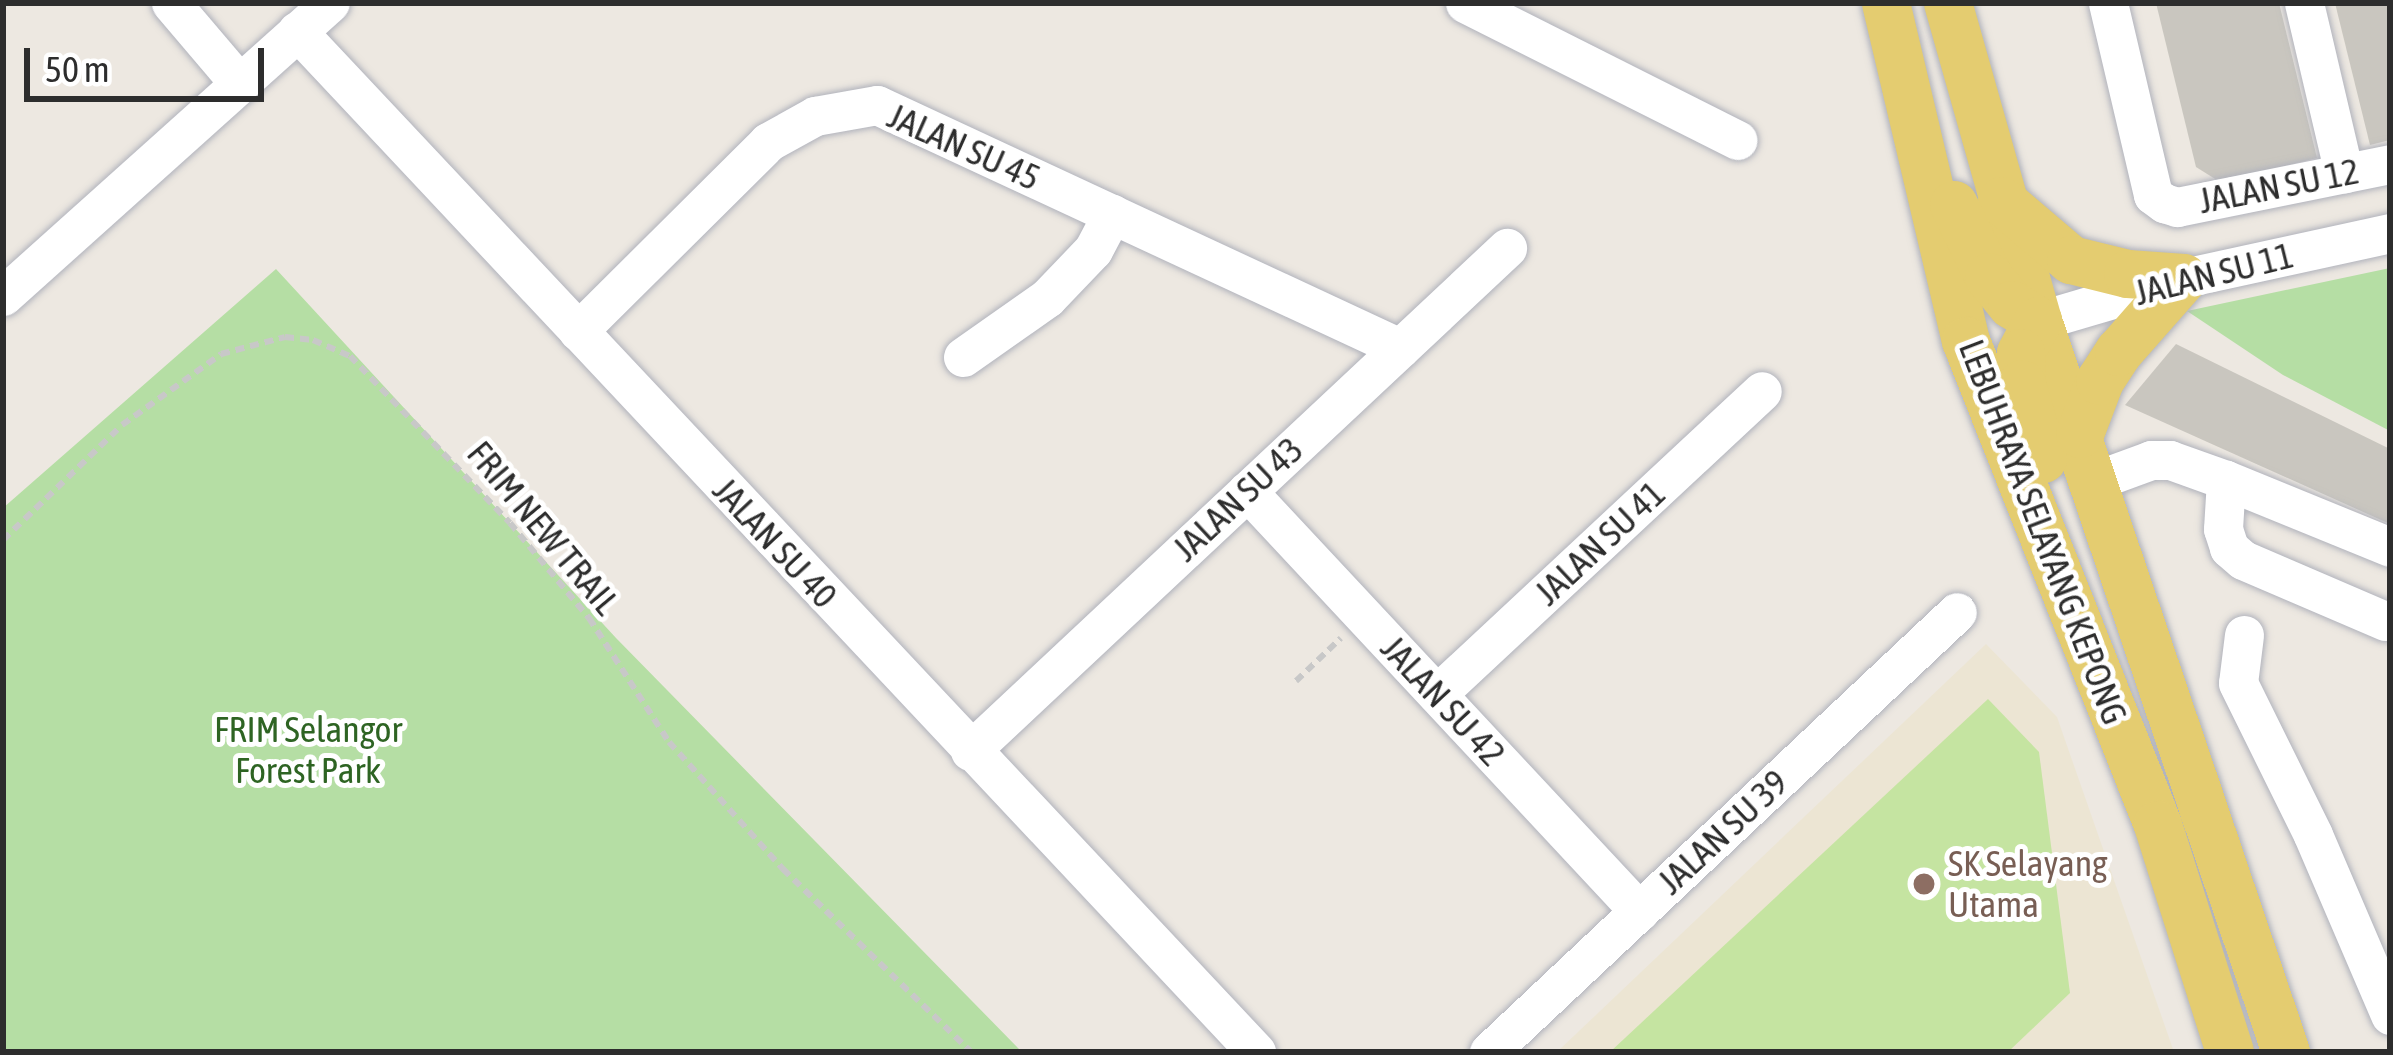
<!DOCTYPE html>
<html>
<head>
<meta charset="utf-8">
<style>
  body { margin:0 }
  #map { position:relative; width:2393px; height:1055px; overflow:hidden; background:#ede8e1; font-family:"Asap Condensed",sans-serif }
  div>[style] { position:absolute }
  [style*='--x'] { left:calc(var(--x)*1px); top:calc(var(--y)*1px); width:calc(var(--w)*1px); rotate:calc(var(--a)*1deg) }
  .education>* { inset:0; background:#ece5d3 }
  .green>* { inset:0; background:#b5dea4 }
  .pitch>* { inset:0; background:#c5e4a1 }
  .building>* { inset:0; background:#c9c6bf }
  .path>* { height:6px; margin-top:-3px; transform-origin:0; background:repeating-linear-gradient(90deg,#c8c8c8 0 9px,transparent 0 15px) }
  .roads { filter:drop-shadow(0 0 3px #b1b3bc) drop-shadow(0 0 3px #b1b3bc) }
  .minor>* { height:39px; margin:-19.5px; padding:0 19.5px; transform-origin:19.5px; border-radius:19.5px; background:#fff }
  .major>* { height:48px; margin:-24px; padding:0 24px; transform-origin:24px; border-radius:24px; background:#e4cc70 }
  .dots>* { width:33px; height:33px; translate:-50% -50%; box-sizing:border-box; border:6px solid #fff; border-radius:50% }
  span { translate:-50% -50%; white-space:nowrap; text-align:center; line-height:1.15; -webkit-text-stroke:10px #fff; paint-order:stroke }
  .street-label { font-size:36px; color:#2d2d2d }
  .park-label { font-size:36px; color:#2e6423 }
  .education-label { font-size:36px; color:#785e54 }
  .left { translate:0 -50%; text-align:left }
  .frame { position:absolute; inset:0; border:6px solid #2d2d2d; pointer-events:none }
  .scale { position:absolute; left:24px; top:48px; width:240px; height:54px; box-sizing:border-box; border:6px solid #2d2d2d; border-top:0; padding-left:15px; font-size:36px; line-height:42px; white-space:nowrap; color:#2d2d2d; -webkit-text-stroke:9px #fff; paint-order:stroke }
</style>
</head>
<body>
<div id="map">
  <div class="education">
    <div style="clip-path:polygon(1986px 644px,2057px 717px,2174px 1052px,1557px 1052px)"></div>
  </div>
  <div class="green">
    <div style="clip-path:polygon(2390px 268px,2390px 431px,2283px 375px,2187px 311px)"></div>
    <div style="clip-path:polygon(276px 269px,616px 638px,1022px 1052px,3px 1052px,3px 508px)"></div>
  </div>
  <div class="pitch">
    <div style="clip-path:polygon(1988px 699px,2039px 752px,2070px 993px,2008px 1052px,1610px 1052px)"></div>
  </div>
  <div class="building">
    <div style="clip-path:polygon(2156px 3px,2279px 3px,2317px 158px,2220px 182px,2196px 167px)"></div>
    <div style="clip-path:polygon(2335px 3px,2390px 3px,2390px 140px,2370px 145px)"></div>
    <div style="clip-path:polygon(2176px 344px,2390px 449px,2390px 524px,2125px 405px)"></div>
  </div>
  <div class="path">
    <div style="--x:3;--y:540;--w:165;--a:-44"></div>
    <div style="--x:122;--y:425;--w:122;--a:-35.6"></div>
    <div style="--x:221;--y:354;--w:66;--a:-14.9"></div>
    <div style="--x:285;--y:337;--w:28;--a:6"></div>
    <div style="--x:313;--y:340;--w:40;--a:23.4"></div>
    <div style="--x:350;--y:356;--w:231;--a:46.2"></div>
    <div style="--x:510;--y:523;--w:124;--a:50.3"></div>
    <div style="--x:589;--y:618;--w:148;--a:57.2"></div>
    <div style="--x:669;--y:742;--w:171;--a:48.1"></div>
    <div style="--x:783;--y:869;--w:262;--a:44.2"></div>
    <div style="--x:1296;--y:681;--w:62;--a:-43.7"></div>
  </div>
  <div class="roads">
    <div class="minor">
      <div style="--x:171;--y:3;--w:105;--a:49.6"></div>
      <div style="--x:1465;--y:3;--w:305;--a:26.7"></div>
      <div style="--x:2108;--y:3;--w:197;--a:76.8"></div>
      <div style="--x:2153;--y:195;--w:14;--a:36"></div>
      <div style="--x:2164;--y:203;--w:14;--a:17"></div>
      <div style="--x:2177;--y:207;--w:217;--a:-11.4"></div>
      <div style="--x:2304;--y:3;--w:175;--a:76.8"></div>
      <div style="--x:297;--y:31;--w:1401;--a:46.79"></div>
      <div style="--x:3;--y:296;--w:439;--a:-41.9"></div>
      <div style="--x:2038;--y:321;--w:152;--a:-16.4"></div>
      <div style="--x:2184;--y:278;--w:211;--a:-12.3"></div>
      <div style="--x:578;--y:331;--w:268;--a:-44.8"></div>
      <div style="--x:768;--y:142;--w:54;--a:-29"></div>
      <div style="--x:815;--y:116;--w:63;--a:-10.1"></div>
      <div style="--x:877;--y:105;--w:577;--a:24.92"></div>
      <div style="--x:963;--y:357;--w:103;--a:-35.1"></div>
      <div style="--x:1047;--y:298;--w:66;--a:-46.2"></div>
      <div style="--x:1093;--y:250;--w:41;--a:-62.2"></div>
      <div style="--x:2226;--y:480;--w:177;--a:22.2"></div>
      <div style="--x:2094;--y:481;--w:61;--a:-20.2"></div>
      <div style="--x:2151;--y:460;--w:19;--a:0"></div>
      <div style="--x:2170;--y:460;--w:59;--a:19.7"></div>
      <div style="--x:2226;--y:480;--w:49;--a:93.5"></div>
      <div style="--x:2223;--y:529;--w:20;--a:72"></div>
      <div style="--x:2229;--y:548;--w:18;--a:41"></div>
      <div style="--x:2243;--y:560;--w:155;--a:23.2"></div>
      <div style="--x:1247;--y:491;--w:575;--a:46.97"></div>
      <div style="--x:2244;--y:635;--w:48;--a:97.1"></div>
      <div style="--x:2238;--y:683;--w:169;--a:63.7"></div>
      <div style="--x:2313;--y:835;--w:196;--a:66.8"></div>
      <div style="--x:1437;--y:694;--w:444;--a:-43"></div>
      <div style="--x:970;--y:751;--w:736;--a:-43.13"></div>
      <div style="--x:1489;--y:1052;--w:642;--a:-43.23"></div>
    </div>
    <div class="major">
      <div style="--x:1886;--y:3;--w:347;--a:76.7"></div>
      <div style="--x:1966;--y:341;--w:521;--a:68.36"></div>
      <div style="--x:2158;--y:825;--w:238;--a:72.4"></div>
      <div style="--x:1948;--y:3;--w:330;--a:74.2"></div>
      <div style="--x:2038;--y:321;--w:772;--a:71.26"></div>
      <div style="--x:2002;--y:201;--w:91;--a:40.5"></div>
      <div style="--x:2071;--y:260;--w:59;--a:13.8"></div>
      <div style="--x:2128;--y:274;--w:56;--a:4.1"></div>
      <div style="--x:1954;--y:205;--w:80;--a:64.1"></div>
      <div style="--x:1989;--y:277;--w:36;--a:51"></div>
      <div style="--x:2012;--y:305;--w:31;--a:32"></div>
      <div style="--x:2038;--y:321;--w:36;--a:118"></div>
      <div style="--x:2021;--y:353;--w:31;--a:88"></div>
      <div style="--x:2022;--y:384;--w:78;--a:74.4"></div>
      <div style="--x:2080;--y:434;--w:57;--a:-69.3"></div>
      <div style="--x:2100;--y:381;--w:35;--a:-57"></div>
      <div style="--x:2119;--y:352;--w:98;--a:-48.7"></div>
    </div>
  </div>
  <div class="dots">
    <div style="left:1924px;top:884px;background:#8d6e63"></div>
  </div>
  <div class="street-label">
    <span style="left:964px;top:147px;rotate:24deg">JALAN SU 45</span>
    <span style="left:2279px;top:186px;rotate:-11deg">JALAN SU 12</span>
    <span style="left:2214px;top:274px;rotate:-14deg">JALAN SU 11</span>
    <span style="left:1238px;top:499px;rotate:-43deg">JALAN SU 43</span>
    <span style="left:543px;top:528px;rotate:50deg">FRIM NEW TRAIL</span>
    <span style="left:2043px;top:532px;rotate:69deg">LEBUHRAYA SELAYANG KEPONG</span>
    <span style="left:775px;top:543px;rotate:47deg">JALAN SU 40</span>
    <span style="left:1600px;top:543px;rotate:-43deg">JALAN SU 41</span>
    <span style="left:1443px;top:701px;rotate:47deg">JALAN SU 42</span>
    <span style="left:1723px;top:832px;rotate:-43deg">JALAN SU 39</span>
  </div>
  <div class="park-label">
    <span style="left:308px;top:750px">FRIM Selangor<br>Forest Park</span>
  </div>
  <div class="education-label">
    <span class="left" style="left:1948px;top:884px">SK Selayang<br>Utama</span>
  </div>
  <div class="frame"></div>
  <div class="scale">50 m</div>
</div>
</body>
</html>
